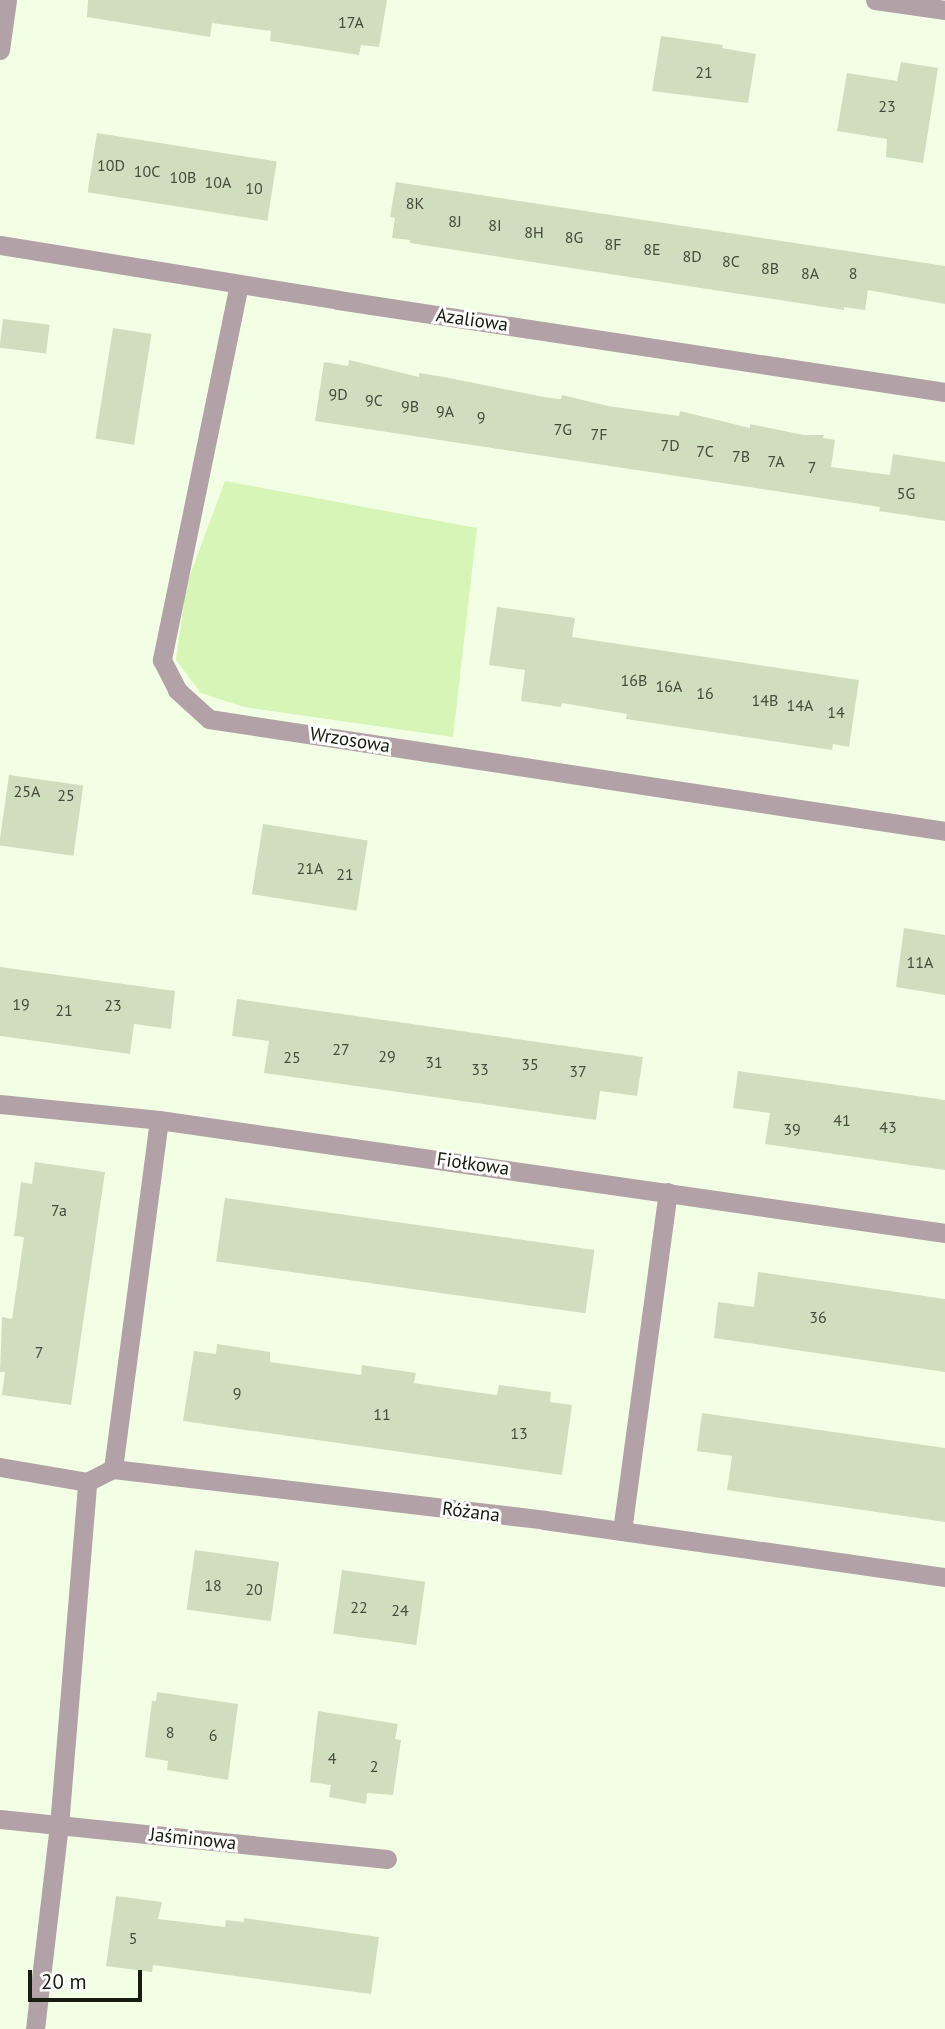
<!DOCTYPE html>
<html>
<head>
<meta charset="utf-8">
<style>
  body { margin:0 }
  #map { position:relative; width:945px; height:2029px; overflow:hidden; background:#f2ffe5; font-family:"PT Sans",sans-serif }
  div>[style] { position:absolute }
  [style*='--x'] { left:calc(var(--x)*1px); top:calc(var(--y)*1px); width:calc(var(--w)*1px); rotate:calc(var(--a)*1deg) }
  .green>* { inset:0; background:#d7f5b7 }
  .building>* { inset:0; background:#cfdebf; transform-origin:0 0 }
  .minor>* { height:19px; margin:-9.5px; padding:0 9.5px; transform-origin:9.5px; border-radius:9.5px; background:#b2a2a8 }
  span { translate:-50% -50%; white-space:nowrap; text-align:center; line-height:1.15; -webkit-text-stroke:6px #fff; paint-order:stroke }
  .number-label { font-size:16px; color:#454c3c }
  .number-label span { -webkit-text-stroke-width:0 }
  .street-label { font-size:19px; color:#171c11 }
  .scale { position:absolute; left:28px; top:1970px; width:114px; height:32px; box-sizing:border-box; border:4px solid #171c11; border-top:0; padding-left:9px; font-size:21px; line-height:24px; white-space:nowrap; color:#171c11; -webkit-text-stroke:5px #fff; paint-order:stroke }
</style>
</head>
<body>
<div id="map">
  <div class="green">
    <div style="clip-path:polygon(225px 481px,477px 528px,453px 737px,244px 707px,201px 693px,176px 660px,186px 586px)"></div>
  </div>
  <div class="building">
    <div style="clip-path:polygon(88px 0,387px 0,379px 47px,361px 45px,359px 55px,270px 41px,271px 31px,212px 23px,210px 37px,87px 17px)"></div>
    <div style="clip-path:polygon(661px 36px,723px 45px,722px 48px,756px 54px,748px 103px,652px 91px)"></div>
    <div style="clip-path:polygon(901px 62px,938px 68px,923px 163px,886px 157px,887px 139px,837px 131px,847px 73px,897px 81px)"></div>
    <div style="left:97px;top:133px;width:182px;height:60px;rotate:9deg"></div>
    <div style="clip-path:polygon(396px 182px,945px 266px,945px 304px,868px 290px,865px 310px,844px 307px,844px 310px,410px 243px,410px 240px,392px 238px,395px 218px,390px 217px)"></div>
    <div style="left:3px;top:319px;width:47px;height:29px;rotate:7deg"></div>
    <div style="left:113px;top:328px;width:39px;height:112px;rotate:9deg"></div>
    <div style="clip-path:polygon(349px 360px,419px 377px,419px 373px,444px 377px,549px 398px,561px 399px,562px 395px,608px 406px,679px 416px,680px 411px,750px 428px,750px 424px,804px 435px,824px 435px,823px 438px,835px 440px,831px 467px,890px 475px,893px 454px,945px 462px,945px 521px,879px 511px,880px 507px,315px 421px,324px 362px,348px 366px)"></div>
    <div style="clip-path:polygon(497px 607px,575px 618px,572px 637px,859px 680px,849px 747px,833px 744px,832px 750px,626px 719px,627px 714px,562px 703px,561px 707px,521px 701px,525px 670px,489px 665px)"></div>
    <div style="left:9px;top:775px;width:75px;height:71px;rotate:8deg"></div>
    <div style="left:263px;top:824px;width:106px;height:71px;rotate:9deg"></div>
    <div style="clip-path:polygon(904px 928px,945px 935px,945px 995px,896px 987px)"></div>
    <div style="clip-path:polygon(0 967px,175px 991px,171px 1029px,134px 1024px,130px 1054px,0 1036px)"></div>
    <div style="clip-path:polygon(237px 999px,643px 1057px,637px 1096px,600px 1091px,596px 1120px,264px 1073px,269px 1041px,232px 1036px)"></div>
    <div style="clip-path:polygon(738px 1071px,945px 1100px,945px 1170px,765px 1144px,770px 1113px,733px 1108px)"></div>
    <div style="clip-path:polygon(35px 1162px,105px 1172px,71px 1405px,2px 1395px,5px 1372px,0 1372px,2px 1317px,12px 1319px,24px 1237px,14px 1236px,21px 1182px,32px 1184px)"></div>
    <div style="left:225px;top:1198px;width:373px;height:64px;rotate:8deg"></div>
    <div style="clip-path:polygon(758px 1272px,945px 1299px,945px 1372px,714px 1338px,718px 1302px,754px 1307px)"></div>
    <div style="clip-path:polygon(217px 1344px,270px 1352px,270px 1362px,361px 1375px,362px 1365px,416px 1373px,414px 1383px,475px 1392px,497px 1395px,499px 1385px,551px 1392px,550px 1402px,572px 1405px,562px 1475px,183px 1421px,194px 1351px,216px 1354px)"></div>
    <div style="clip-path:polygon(702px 1413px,945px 1448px,945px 1522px,727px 1490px,732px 1456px,697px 1451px)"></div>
    <div style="left:195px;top:1550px;width:85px;height:60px;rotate:8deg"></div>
    <div style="left:342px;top:1570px;width:84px;height:64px;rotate:8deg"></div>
    <div style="clip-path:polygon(157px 1692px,238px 1704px,228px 1780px,167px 1770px,168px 1761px,145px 1757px,152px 1701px,156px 1701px)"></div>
    <div style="clip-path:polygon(318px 1711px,398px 1724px,395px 1739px,401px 1740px,393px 1795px,367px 1793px,366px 1804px,329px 1797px,331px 1785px,310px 1782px)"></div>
    <div style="clip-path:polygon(116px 1896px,162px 1902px,158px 1919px,225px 1927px,226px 1920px,244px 1922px,244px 1918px,379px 1937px,371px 1994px,153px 1965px,152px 1972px,106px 1966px)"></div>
  </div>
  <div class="minor">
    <div style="--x:875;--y:0;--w:71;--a:8.1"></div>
    <div style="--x:0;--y:50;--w:50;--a:-82"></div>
    <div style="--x:0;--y:245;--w:342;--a:9.2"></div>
    <div style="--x:338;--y:300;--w:614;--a:8.62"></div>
    <div style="--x:239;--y:284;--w:384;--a:101.6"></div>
    <div style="--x:162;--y:660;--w:34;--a:63"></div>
    <div style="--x:177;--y:690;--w:43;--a:42.2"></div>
    <div style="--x:209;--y:719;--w:744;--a:8.65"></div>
    <div style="--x:0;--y:1104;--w:160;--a:5.7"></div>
    <div style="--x:159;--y:1120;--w:794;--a:8.18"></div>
    <div style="--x:0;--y:1467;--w:88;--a:9.8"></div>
    <div style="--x:87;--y:1482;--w:29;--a:-27"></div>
    <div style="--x:113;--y:1469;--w:434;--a:6.7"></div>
    <div style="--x:544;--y:1520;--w:405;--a:8.1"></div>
    <div style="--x:113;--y:1469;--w:352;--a:-82.5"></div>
    <div style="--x:622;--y:1531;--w:342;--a:-82.3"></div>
    <div style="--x:0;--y:1819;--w:389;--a:5.9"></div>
    <div style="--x:35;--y:2029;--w:204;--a:-83.3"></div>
    <div style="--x:59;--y:1826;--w:345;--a:-85.3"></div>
  </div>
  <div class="number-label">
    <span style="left:351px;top:22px">17A</span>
    <span style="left:704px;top:72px">21</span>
    <span style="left:887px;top:106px">23</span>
    <span style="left:111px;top:165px">10D</span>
    <span style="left:147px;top:171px">10C</span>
    <span style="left:183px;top:177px">10B</span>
    <span style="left:218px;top:182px">10A</span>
    <span style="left:254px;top:188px">10</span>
    <span style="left:415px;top:203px">8K</span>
    <span style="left:455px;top:221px">8J</span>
    <span style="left:495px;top:225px">8I</span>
    <span style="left:534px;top:232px">8H</span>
    <span style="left:574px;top:237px">8G</span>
    <span style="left:613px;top:244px">8F</span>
    <span style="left:652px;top:249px">8E</span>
    <span style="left:692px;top:256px">8D</span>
    <span style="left:731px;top:261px">8C</span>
    <span style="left:770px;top:268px">8B</span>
    <span style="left:810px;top:273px">8A</span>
    <span style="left:853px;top:273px">8</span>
    <span style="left:338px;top:394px">9D</span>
    <span style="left:374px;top:400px">9C</span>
    <span style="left:410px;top:406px">9B</span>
    <span style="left:445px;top:411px">9A</span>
    <span style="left:481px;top:417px">9</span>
    <span style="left:563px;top:429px">7G</span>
    <span style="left:599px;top:434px">7F</span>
    <span style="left:670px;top:445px">7D</span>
    <span style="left:705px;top:451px">7C</span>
    <span style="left:741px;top:456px">7B</span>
    <span style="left:776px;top:461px">7A</span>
    <span style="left:812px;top:467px">7</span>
    <span style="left:906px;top:493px">5G</span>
    <span style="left:634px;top:680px">16B</span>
    <span style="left:669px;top:686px">16A</span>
    <span style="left:705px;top:693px">16</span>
    <span style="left:765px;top:700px">14B</span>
    <span style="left:800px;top:705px">14A</span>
    <span style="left:836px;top:712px">14</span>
    <span style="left:27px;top:791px">25A</span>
    <span style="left:66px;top:795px">25</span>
    <span style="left:310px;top:868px">21A</span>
    <span style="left:345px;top:874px">21</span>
    <span style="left:920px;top:962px">11A</span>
    <span style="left:21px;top:1004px">19</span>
    <span style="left:113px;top:1005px">23</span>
    <span style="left:64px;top:1010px">21</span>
    <span style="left:341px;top:1049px">27</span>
    <span style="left:387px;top:1056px">29</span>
    <span style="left:292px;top:1057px">25</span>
    <span style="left:434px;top:1062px">31</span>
    <span style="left:530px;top:1064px">35</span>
    <span style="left:480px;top:1069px">33</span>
    <span style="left:578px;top:1071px">37</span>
    <span style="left:842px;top:1120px">41</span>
    <span style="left:888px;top:1127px">43</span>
    <span style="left:792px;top:1129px">39</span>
    <span style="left:59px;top:1210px">7a</span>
    <span style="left:818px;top:1317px">36</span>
    <span style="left:39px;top:1352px">7</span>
    <span style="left:237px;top:1393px">9</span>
    <span style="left:382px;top:1414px">11</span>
    <span style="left:519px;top:1433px">13</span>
    <span style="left:213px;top:1585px">18</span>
    <span style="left:254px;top:1589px">20</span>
    <span style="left:359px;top:1607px">22</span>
    <span style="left:400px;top:1610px">24</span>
    <span style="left:170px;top:1732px">8</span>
    <span style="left:213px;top:1735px">6</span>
    <span style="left:332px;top:1758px">4</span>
    <span style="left:374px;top:1766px">2</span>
    <span style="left:133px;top:1938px">5</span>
  </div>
  <div class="street-label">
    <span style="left:472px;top:320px;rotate:8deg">Azaliowa</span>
    <span style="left:350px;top:740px;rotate:9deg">Wrzosowa</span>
    <span style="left:473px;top:1164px;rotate:8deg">Fiołkowa</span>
    <span style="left:471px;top:1512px;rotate:7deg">Różana</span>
    <span style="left:193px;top:1839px;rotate:6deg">Jaśminowa</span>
  </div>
  <div class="scale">20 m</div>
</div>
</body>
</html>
